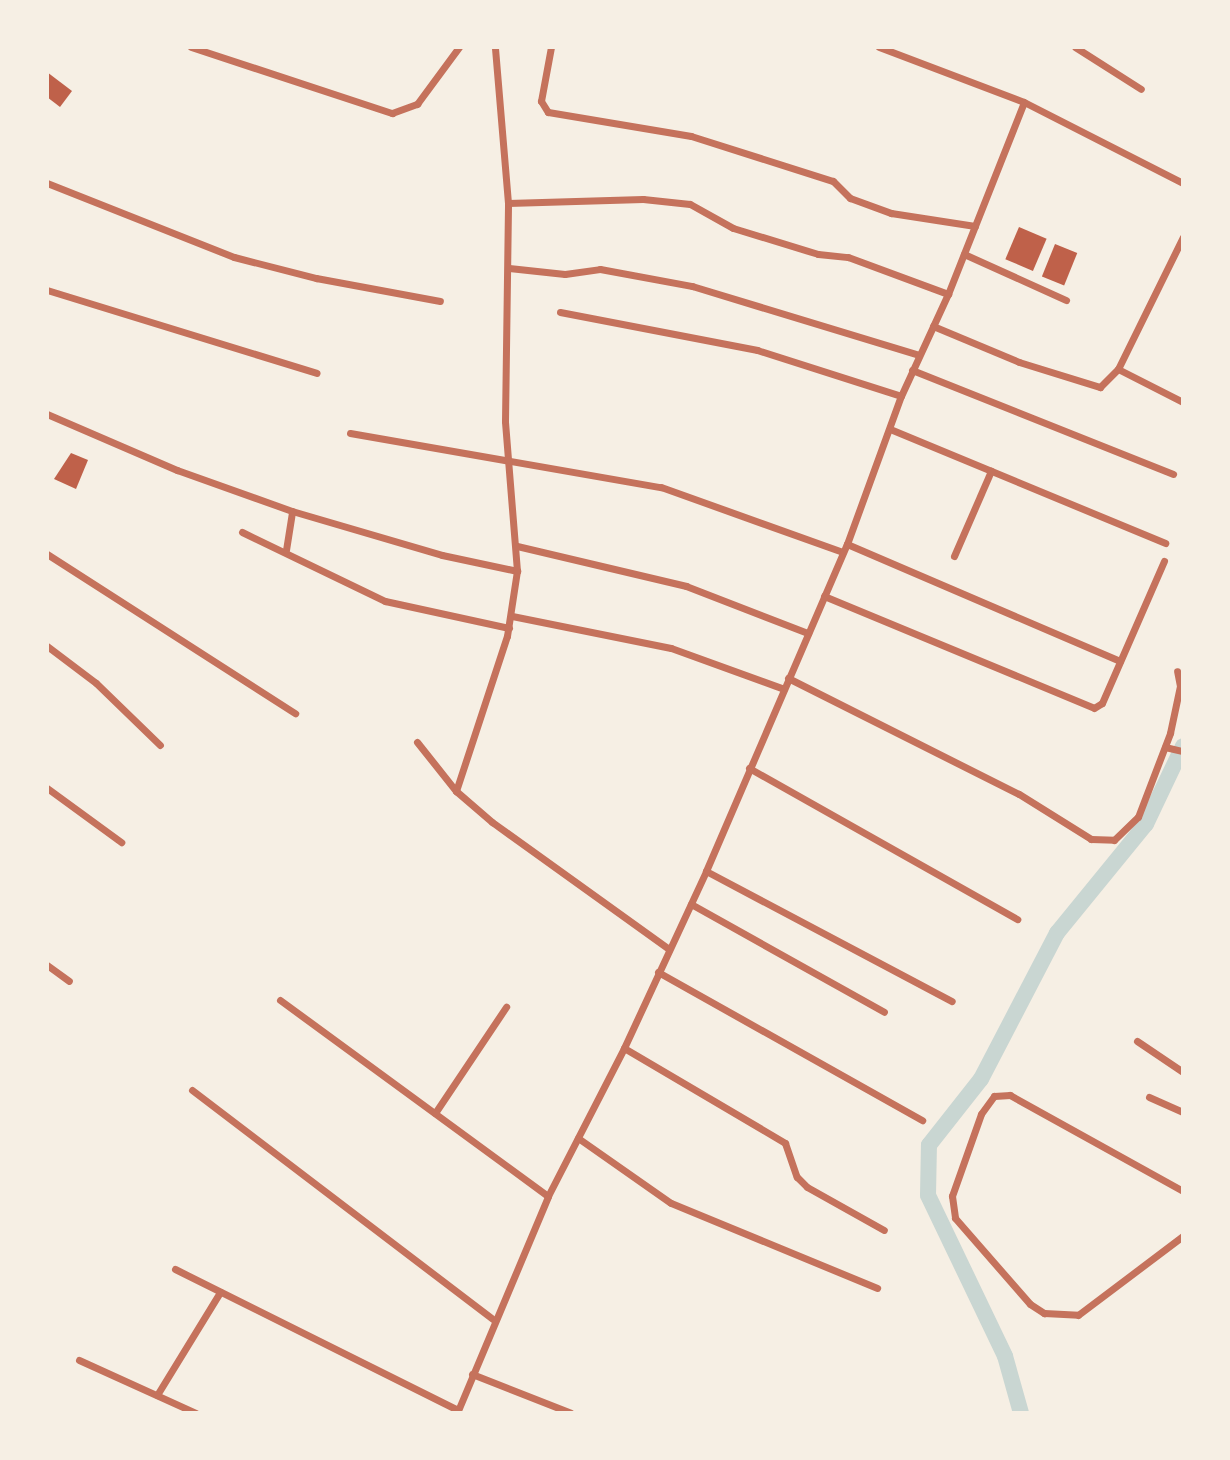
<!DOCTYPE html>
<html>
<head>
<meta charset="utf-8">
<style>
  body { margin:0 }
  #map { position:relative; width:1230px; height:1460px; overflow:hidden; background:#f6efe4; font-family:"Fira Sans Condensed",sans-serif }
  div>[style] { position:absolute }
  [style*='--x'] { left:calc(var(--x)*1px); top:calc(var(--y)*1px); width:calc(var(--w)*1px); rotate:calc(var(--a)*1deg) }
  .canal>* { height:16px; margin:-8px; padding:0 8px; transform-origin:8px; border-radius:8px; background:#c9d6d2 }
  .building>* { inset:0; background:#bf614a; transform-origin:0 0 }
  .minor>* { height:7px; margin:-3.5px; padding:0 3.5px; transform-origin:3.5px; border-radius:3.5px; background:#c5725c }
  span { translate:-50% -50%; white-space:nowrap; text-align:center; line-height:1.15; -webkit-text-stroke:7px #f6efe4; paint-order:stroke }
  .frame { position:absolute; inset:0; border:49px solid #f6efe4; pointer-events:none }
</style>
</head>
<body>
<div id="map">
  <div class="canal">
    <div style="--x:1021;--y:1413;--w:59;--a:-105.7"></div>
    <div style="--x:1005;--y:1356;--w:178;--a:-115.6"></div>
    <div style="--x:928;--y:1195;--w:50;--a:-88.9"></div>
    <div style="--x:929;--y:1145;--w:84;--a:-51.8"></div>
    <div style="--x:981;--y:1079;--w:165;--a:-62.5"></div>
    <div style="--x:1057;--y:933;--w:141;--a:-50.8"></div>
    <div style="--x:1146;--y:824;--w:86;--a:-64.6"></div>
  </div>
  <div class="building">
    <div style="clip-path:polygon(47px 72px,72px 91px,60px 107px,47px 97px)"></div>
    <div style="left:1019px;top:227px;width:30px;height:35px;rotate:23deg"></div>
    <div style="left:1055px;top:244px;width:24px;height:35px;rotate:22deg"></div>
    <div style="clip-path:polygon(71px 453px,88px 460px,76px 489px,54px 479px)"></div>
  </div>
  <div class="minor">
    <div style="--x:191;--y:47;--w:212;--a:18.2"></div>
    <div style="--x:392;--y:113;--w:27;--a:-20"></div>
    <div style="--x:417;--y:104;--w:71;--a:-53.6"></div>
    <div style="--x:551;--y:47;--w:55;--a:100.5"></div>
    <div style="--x:541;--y:101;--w:13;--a:58"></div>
    <div style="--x:548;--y:112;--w:145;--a:9.5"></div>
    <div style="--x:691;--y:136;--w:149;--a:17.6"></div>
    <div style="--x:833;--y:181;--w:24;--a:45"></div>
    <div style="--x:850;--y:198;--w:44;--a:20.1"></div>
    <div style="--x:891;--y:213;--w:85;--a:8.8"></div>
    <div style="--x:879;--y:47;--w:155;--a:20.8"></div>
    <div style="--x:1024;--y:102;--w:178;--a:27"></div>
    <div style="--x:1075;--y:47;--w:78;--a:32.5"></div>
    <div style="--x:47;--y:183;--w:201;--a:21.6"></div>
    <div style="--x:234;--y:257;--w:85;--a:14.4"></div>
    <div style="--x:316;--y:278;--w:126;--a:10.5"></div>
    <div style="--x:508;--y:203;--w:135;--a:-1.7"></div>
    <div style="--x:643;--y:199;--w:47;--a:6.1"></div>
    <div style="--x:690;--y:204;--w:49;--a:29.2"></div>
    <div style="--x:733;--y:228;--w:89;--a:17"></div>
    <div style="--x:818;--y:254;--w:30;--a:6"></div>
    <div style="--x:848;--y:257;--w:107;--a:20.3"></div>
    <div style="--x:964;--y:254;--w:112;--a:24.3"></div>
    <div style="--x:509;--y:268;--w:56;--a:6.1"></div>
    <div style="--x:565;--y:274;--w:35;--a:-8"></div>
    <div style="--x:600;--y:269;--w:94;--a:10.5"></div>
    <div style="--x:692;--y:286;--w:237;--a:16.9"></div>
    <div style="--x:47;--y:290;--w:282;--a:17.1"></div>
    <div style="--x:560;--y:312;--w:201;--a:10.9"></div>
    <div style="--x:757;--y:350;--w:151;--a:17.7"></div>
    <div style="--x:933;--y:326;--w:93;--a:22.7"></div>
    <div style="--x:1019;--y:362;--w:85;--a:17.2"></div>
    <div style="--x:1100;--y:387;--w:25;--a:-45"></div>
    <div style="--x:1118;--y:369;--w:147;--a:-63.8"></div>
    <div style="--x:1118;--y:369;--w:73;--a:26.9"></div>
    <div style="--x:912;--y:370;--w:281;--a:21.7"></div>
    <div style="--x:47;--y:414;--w:142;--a:23.3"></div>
    <div style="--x:177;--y:470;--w:122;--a:19.6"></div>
    <div style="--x:292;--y:511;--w:156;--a:16.3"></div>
    <div style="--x:442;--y:555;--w:77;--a:12"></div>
    <div style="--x:890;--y:429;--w:298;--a:22.5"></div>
    <div style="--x:350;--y:433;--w:316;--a:9.9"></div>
    <div style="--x:661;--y:487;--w:193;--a:19.7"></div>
    <div style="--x:242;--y:532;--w:159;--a:25.8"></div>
    <div style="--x:385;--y:601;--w:127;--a:12.3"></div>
    <div style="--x:847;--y:544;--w:297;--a:23.2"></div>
    <div style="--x:517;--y:546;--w:174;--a:13.3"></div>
    <div style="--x:686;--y:586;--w:131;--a:21.1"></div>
    <div style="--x:286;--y:550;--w:39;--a:-81"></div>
    <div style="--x:47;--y:554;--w:295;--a:32.7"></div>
    <div style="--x:954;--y:556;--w:93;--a:-66.5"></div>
    <div style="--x:824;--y:596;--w:292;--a:22.5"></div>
    <div style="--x:1094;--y:708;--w:9;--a:-32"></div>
    <div style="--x:1102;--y:703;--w:155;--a:-66.4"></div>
    <div style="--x:512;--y:616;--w:162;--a:11.4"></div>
    <div style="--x:671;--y:648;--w:120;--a:19.9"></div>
    <div style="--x:47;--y:646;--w:61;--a:37.1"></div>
    <div style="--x:96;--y:683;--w:89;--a:44.1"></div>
    <div style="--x:788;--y:678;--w:258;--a:26.7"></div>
    <div style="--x:1019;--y:794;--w:85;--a:32"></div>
    <div style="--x:1091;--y:839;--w:23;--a:2"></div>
    <div style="--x:1114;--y:840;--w:33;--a:-44"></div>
    <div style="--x:1138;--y:817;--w:90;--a:-69.1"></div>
    <div style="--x:1170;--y:733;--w:48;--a:-78"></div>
    <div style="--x:1180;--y:686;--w:15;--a:-101"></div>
    <div style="--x:417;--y:742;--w:63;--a:51.5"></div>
    <div style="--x:456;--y:791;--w:48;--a:40.7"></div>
    <div style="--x:492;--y:822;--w:218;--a:35.7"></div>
    <div style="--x:1165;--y:747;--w:18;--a:13"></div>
    <div style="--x:749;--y:768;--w:308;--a:29.4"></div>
    <div style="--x:47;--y:788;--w:92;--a:36.1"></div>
    <div style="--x:456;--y:791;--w:163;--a:-71.8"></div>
    <div style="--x:507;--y:636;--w:66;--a:-81.3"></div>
    <div style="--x:517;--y:571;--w:150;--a:-94.6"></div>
    <div style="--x:505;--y:421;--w:218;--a:-89.2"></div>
    <div style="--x:508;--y:203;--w:157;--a:-94.8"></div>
    <div style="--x:706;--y:871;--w:278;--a:27.9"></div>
    <div style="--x:691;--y:904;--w:221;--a:29.2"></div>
    <div style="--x:47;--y:965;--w:27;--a:36"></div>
    <div style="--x:658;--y:972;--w:303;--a:29.3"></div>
    <div style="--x:280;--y:1000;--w:332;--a:36.2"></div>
    <div style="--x:1137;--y:1041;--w:55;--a:34"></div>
    <div style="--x:624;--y:1048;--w:187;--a:30.5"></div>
    <div style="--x:785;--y:1143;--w:36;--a:71"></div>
    <div style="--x:797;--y:1177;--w:14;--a:45"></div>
    <div style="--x:807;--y:1187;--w:88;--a:29.2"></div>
    <div style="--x:192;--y:1090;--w:378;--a:37.3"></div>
    <div style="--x:1149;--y:1097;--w:37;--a:24"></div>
    <div style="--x:435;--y:1113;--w:128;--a:-56.2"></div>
    <div style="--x:578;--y:1138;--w:113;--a:35"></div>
    <div style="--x:671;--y:1203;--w:223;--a:22.4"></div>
    <div style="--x:1183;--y:1191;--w:198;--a:-151"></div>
    <div style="--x:1010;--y:1095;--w:16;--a:176"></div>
    <div style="--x:994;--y:1096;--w:22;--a:126"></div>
    <div style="--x:981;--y:1114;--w:87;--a:109.5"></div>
    <div style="--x:952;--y:1196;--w:22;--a:82"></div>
    <div style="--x:955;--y:1218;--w:114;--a:48.9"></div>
    <div style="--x:1030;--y:1304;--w:17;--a:33"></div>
    <div style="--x:1044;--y:1313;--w:34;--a:3"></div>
    <div style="--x:1078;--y:1315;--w:131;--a:-37"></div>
    <div style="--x:175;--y:1269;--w:316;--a:26.5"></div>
    <div style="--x:79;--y:1360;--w:128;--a:24.4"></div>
    <div style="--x:472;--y:1374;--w:106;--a:21.5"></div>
    <div style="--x:157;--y:1395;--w:121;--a:-58.5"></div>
    <div style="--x:457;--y:1413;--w:235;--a:-67.2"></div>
    <div style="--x:548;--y:1196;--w:166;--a:-62.8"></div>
    <div style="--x:624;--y:1048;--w:195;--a:-65.1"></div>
    <div style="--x:706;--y:871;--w:356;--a:-66.7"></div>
    <div style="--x:847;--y:544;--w:158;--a:-70"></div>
    <div style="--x:901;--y:396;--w:112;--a:-65.3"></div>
    <div style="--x:948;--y:294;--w:206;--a:-68.4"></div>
  </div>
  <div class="frame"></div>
</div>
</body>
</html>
